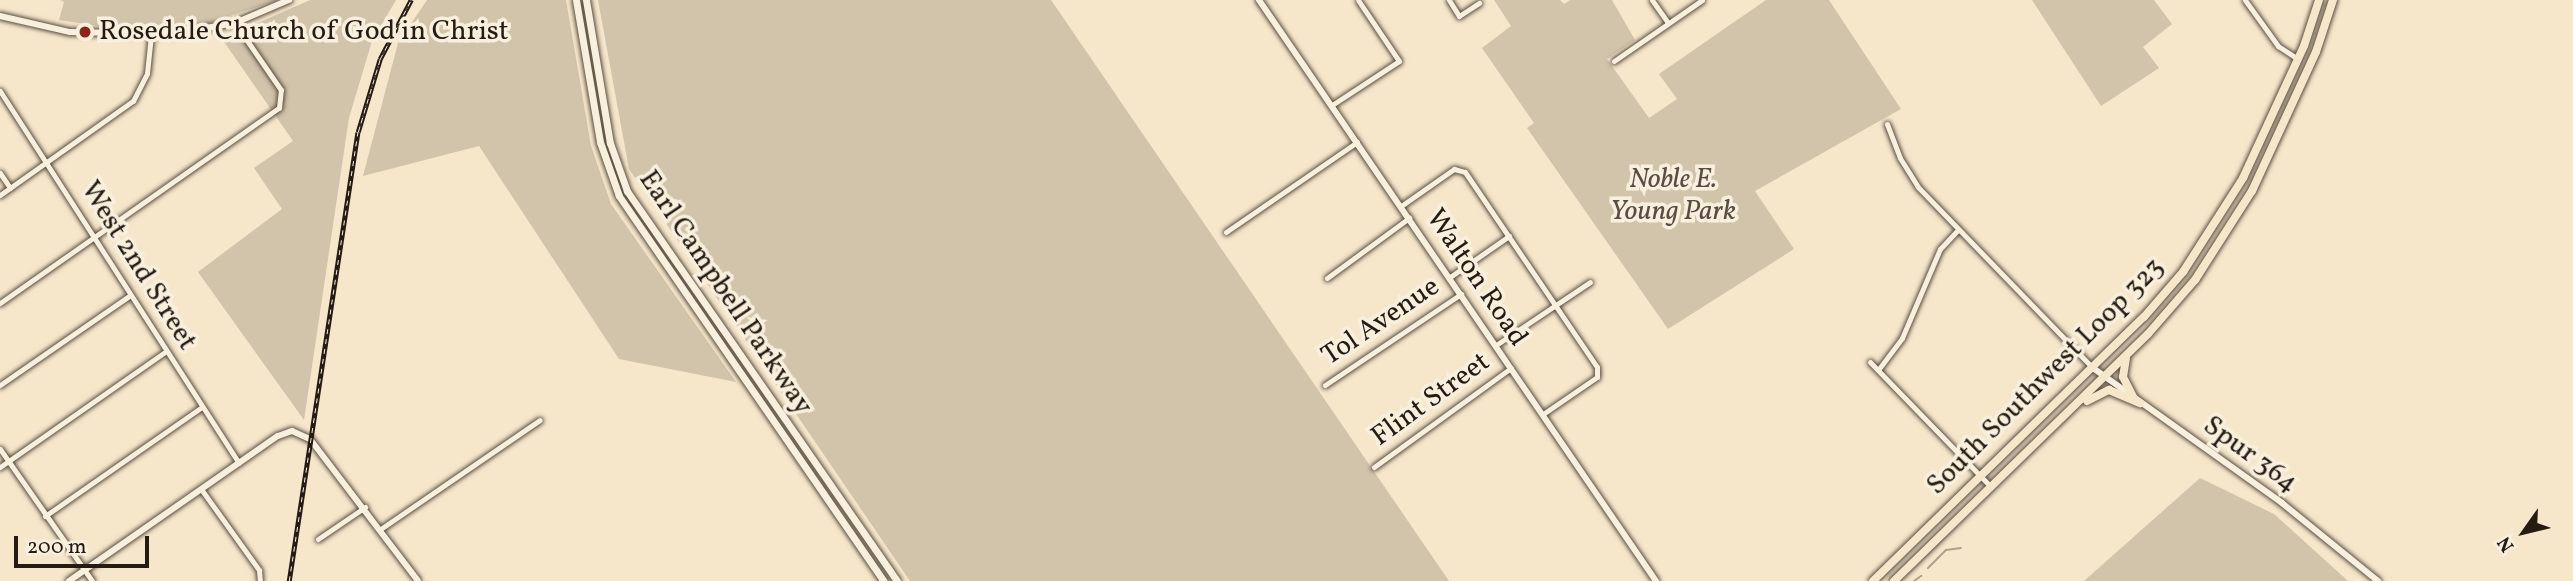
<!DOCTYPE html>
<html>
<head>
<meta charset="utf-8">
<style>
  body { margin:0 }
  #map { position:relative; width:2573px; height:581px; overflow:hidden; background:#f6e6ca; font-family:Vollkorn,serif }
  div>[style] { position:absolute }
  [style*='--x'] { left:calc(var(--x)*1px); top:calc(var(--y)*1px); width:calc(var(--w)*1px); rotate:calc(var(--a)*1deg) }
  .green>* { inset:0; background:#d2c3ab }
  .stream>* { height:2px; margin:-1px; padding:0 1px; transform-origin:1px; border-radius:1px; background:#afa18c }
  .roads { filter:drop-shadow(0 0 2px #594e41) drop-shadow(0 0 2px #594e41) }
  .minor>* { height:5px; margin:-2.5px; padding:0 2.5px; transform-origin:2.5px; border-radius:2.5px; background:#f9efdd }
  .tertiary>* { height:6px; margin:-3px; padding:0 3px; transform-origin:3px; border-radius:3px; background:#f9efdd }
  .secondary>* { height:7px; margin:-3.5px; padding:0 3.5px; transform-origin:3.5px; border-radius:3.5px; background:#f9efdd }
  .trunk>* { height:8px; margin:-4px; padding:0 4px; transform-origin:4px; border-radius:4px; background:#f6e6ca }
  .rail>* { height:4.5px; margin-top:-2.25px; transform-origin:0; background:repeating-linear-gradient(90deg,#f9efdd 0 5px,#251b13 0 10px); box-sizing:border-box; border-block:2px solid #251b13 }
  .dots>* { width:19px; height:19px; translate:-50% -50%; box-sizing:border-box; border:4px solid #f9efdd; border-radius:50% }
  span { translate:-50% -50%; white-space:nowrap; text-align:center; line-height:1.15; -webkit-text-stroke:7px #f9efdd; paint-order:stroke }
  .poi-label { font-size:28px; color:#251b13 }
  .left { translate:0 -50%; text-align:left }
  .park-label { font-size:28px; color:#594d41; font-style:italic }
  .street-label { font-size:28px; color:#251b13 }
  .north { position:absolute; left:2489px; top:497px; width:70px; height:70px; -webkit-text-stroke:5px #f9efdd; paint-order:stroke; rotate:236deg; font-size:19px; font-weight:700; line-height:28px; text-align:center; color:#251b13 }
  .north::after { content:''; display:block; margin:auto; width:24px; height:32px; background:#251b13; clip-path:polygon(50% 0,100% 100%,50% 72%,0 100%) }
  .scale { position:absolute; left:14px; top:536px; width:135px; height:32px; box-sizing:border-box; border:4px solid #251b13; border-top:0; padding-left:9px; font-size:21px; line-height:24px; white-space:nowrap; color:#251b13; -webkit-text-stroke:5px #f9efdd; paint-order:stroke }
</style>
</head>
<body>
<div id="map">
  <div class="green">
    <div style="clip-path:polygon(60px 0,278px 0,209px 23px,119px 29px,59px 20px,64px 2px)"></div>
    <div style="clip-path:polygon(310px 0,396px 0,372px 41px,349px 118px,304px 420px,198px 272px,282px 209px,254px 168px,293px 141px,222px 39px)"></div>
    <div style="clip-path:polygon(427px 0,566px 0,591px 146px,611px 204px,736px 382px,619px 359px,479px 146px,363px 176px,398px 43px)"></div>
    <div style="clip-path:polygon(598px 0,1051px 0,1449px 581px,910px 581px,629px 169px)"></div>
    <div style="clip-path:polygon(1494px 0,1560px 0,1564px 4px,1570px 0,1612px 0,1635px 40px,1607px 59px,1649px 118px,1677px 99px,1659px 74px,1766px 0,1829px 0,1901px 109px,1755px 191px,1794px 249px,1668px 329px,1527px 128px,1534px 123px,1482px 48px,1511px 26px)"></div>
    <div style="clip-path:polygon(2032px 0,2154px 0,2172px 24px,2143px 47px,2159px 68px,2101px 106px)"></div>
    <div style="clip-path:polygon(2200px 478px,2274px 514px,2348px 581px,2084px 581px)"></div>
  </div>
  <div class="stream">
    <div style="--x:1928;--y:568;--w:25;--a:-45"></div>
    <div style="--x:1946;--y:550;--w:15;--a:-8"></div>
    <div style="--x:1914;--y:581;--w:9;--a:-36"></div>
  </div>
  <div class="roads">
    <div class="minor">
      <div style="--x:1449;--y:0;--w:19;--a:58"></div>
      <div style="--x:1459;--y:16;--w:24;--a:-33"></div>
      <div style="--x:1652;--y:0;--w:28;--a:55"></div>
      <div style="--x:2245;--y:0;--w:57;--a:54.3"></div>
      <div style="--x:2278;--y:46;--w:24;--a:33"></div>
      <div style="--x:1614;--y:61;--w:107;--a:-34.7"></div>
      <div style="--x:0;--y:91;--w:442;--a:57.3"></div>
      <div style="--x:1332;--y:105;--w:80;--a:-33.3"></div>
      <div style="--x:1399;--y:61;--w:73;--a:-123.9"></div>
      <div style="--x:1887;--y:124;--w:36;--a:69"></div>
      <div style="--x:1900;--y:158;--w:34;--a:58"></div>
      <div style="--x:1918;--y:187;--w:252;--a:46"></div>
      <div style="--x:0;--y:173;--w:18;--a:56"></div>
      <div style="--x:0;--y:195;--w:163;--a:-35.3"></div>
      <div style="--x:133;--y:101;--w:31;--a:-63"></div>
      <div style="--x:147;--y:73;--w:39;--a:-84"></div>
      <div style="--x:1401;--y:206;--w:65;--a:-34.9"></div>
      <div style="--x:1454;--y:169;--w:11;--a:15"></div>
      <div style="--x:1465;--y:172;--w:235;--a:55.9"></div>
      <div style="--x:1597;--y:367;--w:10;--a:90"></div>
      <div style="--x:1597;--y:377;--w:65;--a:145.6"></div>
      <div style="--x:1226;--y:232;--w:159;--a:-34.5"></div>
      <div style="--x:1450;--y:277;--w:72;--a:-34.8"></div>
      <div style="--x:1327;--y:278;--w:102;--a:-36.2"></div>
      <div style="--x:0;--y:303;--w:340;--a:-35"></div>
      <div style="--x:279;--y:108;--w:18;--a:-84"></div>
      <div style="--x:281;--y:90;--w:81;--a:-124.5"></div>
      <div style="--x:1496;--y:345;--w:113;--a:-33.8"></div>
      <div style="--x:1870;--y:362;--w:174;--a:45.9"></div>
      <div style="--x:1878;--y:370;--w:40;--a:-53"></div>
      <div style="--x:1902;--y:338;--w:97;--a:-66.9"></div>
      <div style="--x:1940;--y:249;--w:26;--a:-47"></div>
      <div style="--x:0;--y:385;--w:157;--a:-34.6"></div>
      <div style="--x:1325;--y:385;--w:164;--a:-33.8"></div>
      <div style="--x:0;--y:449;--w:161;--a:55.1"></div>
      <div style="--x:0;--y:467;--w:201;--a:-34.9"></div>
      <div style="--x:1374;--y:467;--w:169;--a:-35.9"></div>
      <div style="--x:201;--y:489;--w:100;--a:54.4"></div>
      <div style="--x:259;--y:570;--w:11;--a:85"></div>
      <div style="--x:45;--y:516;--w:191;--a:-34.8"></div>
      <div style="--x:382;--y:528;--w:191;--a:-34.4"></div>
      <div style="--x:318;--y:539;--w:57;--a:-34.2"></div>
    </div>
    <div class="tertiary">
      <div style="--x:1259;--y:0;--w:704;--a:55.66"></div>
      <div style="--x:0;--y:16;--w:72;--a:12.9"></div>
      <div style="--x:70;--y:32;--w:101;--a:1.1"></div>
      <div style="--x:171;--y:34;--w:65;--a:-9.8"></div>
      <div style="--x:235;--y:23;--w:59;--a:-23.1"></div>
      <div style="--x:2093;--y:368;--w:232;--a:35.5"></div>
      <div style="--x:2282;--y:503;--w:124;--a:39.1"></div>
      <div style="--x:69;--y:581;--w:254;--a:-34.8"></div>
      <div style="--x:278;--y:436;--w:15;--a:-20"></div>
      <div style="--x:292;--y:431;--w:20;--a:24"></div>
      <div style="--x:310;--y:439;--w:178;--a:52.7"></div>
    </div>
    <div class="secondary">
      <div style="--x:576;--y:0;--w:144;--a:80.4"></div>
      <div style="--x:600;--y:142;--w:57;--a:70.6"></div>
      <div style="--x:619;--y:196;--w:467;--a:55.5"></div>
      <div style="--x:586;--y:0;--w:145;--a:80.5"></div>
      <div style="--x:610;--y:143;--w:51;--a:70.5"></div>
      <div style="--x:627;--y:191;--w:474;--a:55.3"></div>
    </div>
    <div class="trunk">
      <div style="--x:2126;--y:358;--w:19;--a:99"></div>
      <div style="--x:2123;--y:377;--w:22;--a:63"></div>
      <div style="--x:2087;--y:401;--w:25;--a:-27"></div>
      <div style="--x:2109;--y:390;--w:34;--a:23"></div>
      <div style="--x:1873;--y:581;--w:378;--a:-44.3"></div>
      <div style="--x:2144;--y:317;--w:60;--a:-49.1"></div>
      <div style="--x:2183;--y:272;--w:112;--a:-57.4"></div>
      <div style="--x:2243;--y:178;--w:145;--a:-65.2"></div>
      <div style="--x:2304;--y:46;--w:48;--a:-71.9"></div>
      <div style="--x:1894;--y:581;--w:354;--a:-44.2"></div>
      <div style="--x:2148;--y:334;--w:72;--a:-49"></div>
      <div style="--x:2195;--y:280;--w:106;--a:-57.4"></div>
      <div style="--x:2252;--y:191;--w:153;--a:-65.3"></div>
      <div style="--x:2316;--y:52;--w:55;--a:-71.9"></div>
    </div>
  </div>
  <div class="rail">
    <div style="--x:289;--y:581;--w:454;--a:-81.3"></div>
    <div style="--x:358;--y:132;--w:76;--a:-73.2"></div>
    <div style="--x:380;--y:59;--w:67;--a:-62.3"></div>
  </div>
  <div class="dots">
    <div style="left:85px;top:32px;background:#8f2418"></div>
  </div>
  <div class="poi-label">
    <span class="left" style="left:99px;top:32px">Rosedale Church of God in Christ</span>
  </div>
  <div class="park-label">
    <span style="left:1673px;top:196px">Noble E.<br>Young Park</span>
  </div>
  <div class="street-label">
    <span style="left:138px;top:266px;rotate:58deg">West 2nd Street</span>
    <span style="left:1476px;top:278px;rotate:56deg">Walton Road</span>
    <span style="left:725px;top:293px;rotate:56deg">Earl Campbell Parkway</span>
    <span style="left:1381px;top:322px;rotate:-34deg">Tol Avenue</span>
    <span style="left:2046px;top:377px;rotate:-45deg">South Southwest Loop 323</span>
    <span style="left:1431px;top:400px;rotate:-36deg">Flint Street</span>
    <span style="left:2250px;top:455px;rotate:36deg">Spur 364</span>
  </div>
  <div class="north">N</div>
  <div class="scale">200 m</div>
</div>
</body>
</html>
